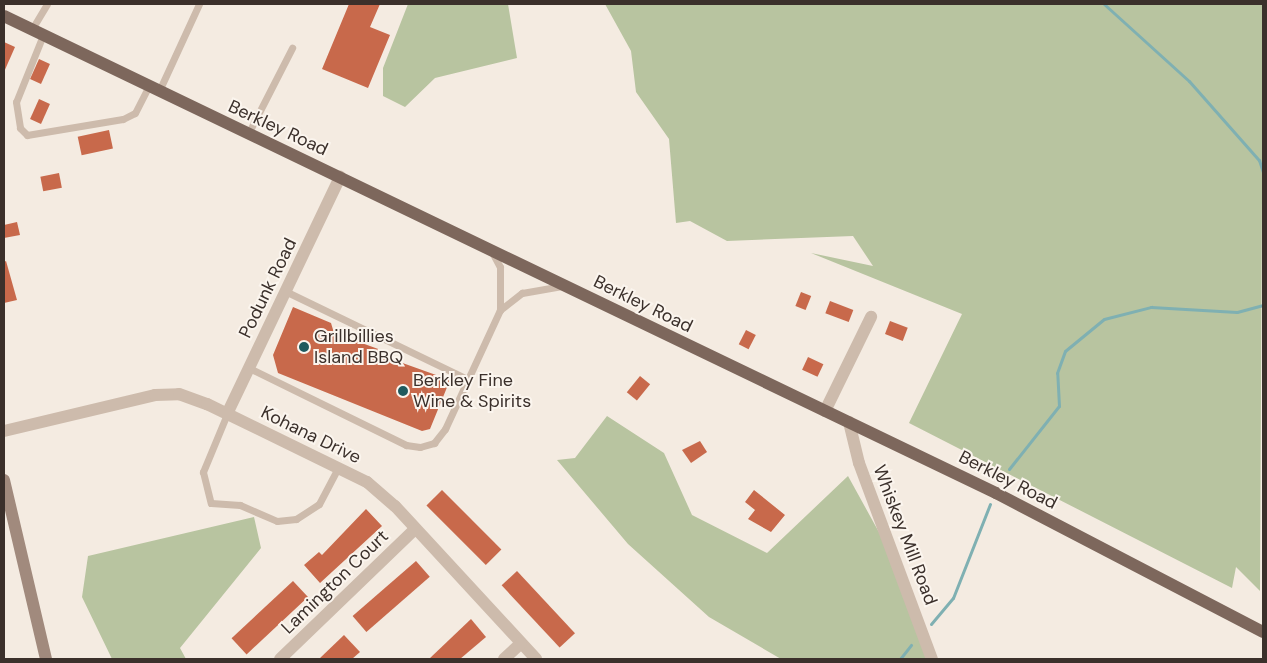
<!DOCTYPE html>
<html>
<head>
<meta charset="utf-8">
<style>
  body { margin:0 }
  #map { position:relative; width:1267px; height:663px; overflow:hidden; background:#f4ebe1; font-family:"DM Sans",sans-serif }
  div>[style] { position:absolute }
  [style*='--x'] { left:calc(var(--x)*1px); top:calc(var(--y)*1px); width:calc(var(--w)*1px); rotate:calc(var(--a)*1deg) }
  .green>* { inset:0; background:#b8c4a0 }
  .stream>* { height:3px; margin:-1.5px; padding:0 1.5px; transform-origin:1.5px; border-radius:1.5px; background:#7fb0b2 }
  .building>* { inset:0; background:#c8694b; transform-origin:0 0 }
  .lane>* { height:7px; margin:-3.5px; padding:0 3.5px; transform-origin:3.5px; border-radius:3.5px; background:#cdbbac }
  .street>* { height:12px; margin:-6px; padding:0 6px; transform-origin:6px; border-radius:6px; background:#cdbbac }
  .secondary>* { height:12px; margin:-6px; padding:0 6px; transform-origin:6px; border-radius:6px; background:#a18a7d }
  .primary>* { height:12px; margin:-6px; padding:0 6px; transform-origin:6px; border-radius:6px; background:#7d675c }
  .dots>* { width:14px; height:14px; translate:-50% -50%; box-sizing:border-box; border:2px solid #fbf5ee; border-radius:50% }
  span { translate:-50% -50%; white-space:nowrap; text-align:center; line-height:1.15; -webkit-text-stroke:4px #fbf5ee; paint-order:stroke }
  .street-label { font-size:18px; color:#3b302b }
  .poi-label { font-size:18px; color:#3b302b }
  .left { translate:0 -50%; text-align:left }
  .frame { position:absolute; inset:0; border:5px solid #3b302b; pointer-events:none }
</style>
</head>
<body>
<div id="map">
  <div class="green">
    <div style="clip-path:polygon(408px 4px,508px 4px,517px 58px,435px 78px,405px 107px,383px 96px,383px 68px)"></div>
    <div style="clip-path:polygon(605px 4px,1263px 4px,1260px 591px,1236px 567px,1232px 588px,909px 423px,962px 314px,811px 253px,873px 266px,853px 236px,727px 241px,690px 221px,676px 223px,669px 139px,636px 92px,631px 51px)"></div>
    <div style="clip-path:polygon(607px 416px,664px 453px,692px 515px,767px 553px,848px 476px,902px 574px,928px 659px,781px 659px,709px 617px,628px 544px,557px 460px,575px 458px)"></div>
    <div style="clip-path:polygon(254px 517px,261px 548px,180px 648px,186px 659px,112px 659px,82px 597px,88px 556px)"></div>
  </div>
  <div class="stream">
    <div style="--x:1104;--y:4;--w:115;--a:42.2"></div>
    <div style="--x:1189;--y:81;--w:106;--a:48.5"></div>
    <div style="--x:1259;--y:160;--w:13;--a:72"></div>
    <div style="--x:1009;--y:469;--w:80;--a:-51.6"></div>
    <div style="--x:1059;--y:406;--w:33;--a:-93"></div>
    <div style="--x:1057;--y:373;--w:23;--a:-70"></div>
    <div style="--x:1065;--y:351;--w:50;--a:-39.4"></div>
    <div style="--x:1104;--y:319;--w:49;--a:-14.3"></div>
    <div style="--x:1151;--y:307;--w:86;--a:3.3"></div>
    <div style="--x:1237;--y:312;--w:27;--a:-15"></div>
    <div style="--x:931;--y:624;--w:34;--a:-50"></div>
    <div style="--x:953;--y:598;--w:101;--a:-68.5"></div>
    <div style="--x:900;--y:659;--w:18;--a:-52"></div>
  </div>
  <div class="building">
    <div style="clip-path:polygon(349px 4px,380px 4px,370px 27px,390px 35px,368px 88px,322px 69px)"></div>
    <div style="clip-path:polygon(4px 42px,15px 47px,4px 72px)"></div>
    <div style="left:39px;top:59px;width:12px;height:22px;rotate:24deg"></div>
    <div style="left:39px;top:99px;width:12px;height:22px;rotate:24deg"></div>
    <div style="left:109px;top:130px;width:19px;height:32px;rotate:78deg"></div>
    <div style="left:59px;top:173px;width:15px;height:19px;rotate:79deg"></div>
    <div style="clip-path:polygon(17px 222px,20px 235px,4px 238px,4px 225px)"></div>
    <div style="clip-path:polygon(6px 261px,17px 300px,4px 303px,4px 262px)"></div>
    <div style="left:801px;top:292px;width:11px;height:15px;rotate:22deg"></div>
    <div style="left:830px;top:301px;width:25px;height:13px;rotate:21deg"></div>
    <div style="clip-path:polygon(293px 307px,331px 323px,334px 333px,381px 350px,383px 356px,450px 380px,430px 429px,422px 431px,278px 373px,273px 355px)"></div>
    <div style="left:890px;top:321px;width:19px;height:14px;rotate:21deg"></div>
    <div style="left:746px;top:330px;width:11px;height:16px;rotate:27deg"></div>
    <div style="left:808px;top:357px;width:17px;height:14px;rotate:25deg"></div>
    <div style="left:640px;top:376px;width:13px;height:21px;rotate:39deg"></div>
    <div style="clip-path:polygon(700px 441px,707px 452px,691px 463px,682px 450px)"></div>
    <div style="left:442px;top:490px;width:84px;height:22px;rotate:45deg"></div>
    <div style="clip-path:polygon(754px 490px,785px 515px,771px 532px,748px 519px,755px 510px,745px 502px)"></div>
    <div style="clip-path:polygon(366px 509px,382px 526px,320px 583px,304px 565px,319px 552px,322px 555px)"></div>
    <div style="left:416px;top:561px;width:21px;height:84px;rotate:49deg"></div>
    <div style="left:517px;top:571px;width:85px;height:21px;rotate:47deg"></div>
    <div style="left:293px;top:581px;width:22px;height:84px;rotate:47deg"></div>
    <div style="clip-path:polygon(471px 619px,486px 637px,460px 659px,429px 659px)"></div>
    <div style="clip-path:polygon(344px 635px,360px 652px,352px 659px,319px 659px)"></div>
  </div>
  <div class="lane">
    <div style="--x:32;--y:29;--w:29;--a:-59"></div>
    <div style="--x:43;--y:35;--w:72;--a:111.9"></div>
    <div style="--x:16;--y:102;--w:26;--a:81"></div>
    <div style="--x:20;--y:128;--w:10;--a:45"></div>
    <div style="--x:27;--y:135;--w:97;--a:-9.5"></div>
    <div style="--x:123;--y:119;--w:13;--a:-27"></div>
    <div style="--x:135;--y:113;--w:30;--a:-63"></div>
    <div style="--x:159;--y:91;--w:96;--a:-65.3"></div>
    <div style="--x:248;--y:134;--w:97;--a:-62.9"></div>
    <div style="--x:492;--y:252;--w:17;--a:62"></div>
    <div style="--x:500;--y:267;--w:43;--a:90"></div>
    <div style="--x:285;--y:291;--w:202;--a:25.8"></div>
    <div style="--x:249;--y:368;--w:175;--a:26.1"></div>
    <div style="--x:406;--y:445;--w:14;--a:8"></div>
    <div style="--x:420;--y:447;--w:15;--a:-16"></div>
    <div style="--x:434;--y:443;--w:18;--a:-52"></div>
    <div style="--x:445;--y:429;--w:131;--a:-65.2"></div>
    <div style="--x:500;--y:310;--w:28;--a:-38"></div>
    <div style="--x:522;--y:293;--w:39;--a:-10"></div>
    <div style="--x:227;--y:414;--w:63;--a:112.5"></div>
    <div style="--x:203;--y:472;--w:32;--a:76"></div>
    <div style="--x:211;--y:503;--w:29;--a:4"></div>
    <div style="--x:240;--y:505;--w:40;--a:23.4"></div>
    <div style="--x:277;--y:521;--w:19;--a:-6"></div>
    <div style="--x:296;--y:519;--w:27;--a:-33"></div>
    <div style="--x:319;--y:504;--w:41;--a:-62.2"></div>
  </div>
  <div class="street">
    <div style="--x:825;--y:411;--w:105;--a:-63.9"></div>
    <div style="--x:227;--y:414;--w:263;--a:-64.5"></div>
    <div style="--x:849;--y:422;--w:42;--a:76.3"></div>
    <div style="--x:859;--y:463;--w:209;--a:69.6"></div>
    <div style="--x:4;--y:431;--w:155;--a:-13.4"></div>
    <div style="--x:155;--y:395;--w:24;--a:-2"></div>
    <div style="--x:179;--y:394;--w:30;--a:20"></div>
    <div style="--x:207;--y:404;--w:178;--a:26"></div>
    <div style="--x:367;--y:482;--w:37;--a:41"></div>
    <div style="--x:395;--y:506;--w:208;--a:47.3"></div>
    <div style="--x:280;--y:659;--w:186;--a:-43.9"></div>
    <div style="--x:504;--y:659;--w:23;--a:-43"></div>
  </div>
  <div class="secondary">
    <div style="--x:4;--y:480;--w:184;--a:76.8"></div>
  </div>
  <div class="primary">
    <div style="--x:4;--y:16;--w:1101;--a:25.68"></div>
    <div style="--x:996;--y:493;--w:301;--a:27.5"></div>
  </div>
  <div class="dots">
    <div style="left:304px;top:347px;background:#1f5a5e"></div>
    <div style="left:403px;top:391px;background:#1f5a5e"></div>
  </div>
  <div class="street-label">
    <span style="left:278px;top:128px;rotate:25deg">Berkley Road</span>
    <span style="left:268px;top:288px;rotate:-64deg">Podunk Road</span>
    <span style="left:643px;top:304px;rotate:26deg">Berkley Road</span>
    <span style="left:311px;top:435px;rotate:26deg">Kohana Drive</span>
    <span style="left:1008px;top:480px;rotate:27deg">Berkley Road</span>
    <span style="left:905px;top:535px;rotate:69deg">Whiskey Mill Road</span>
    <span style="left:335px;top:582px;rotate:-44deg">Lamington Court</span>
  </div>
  <div class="poi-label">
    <span class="left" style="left:314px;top:347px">Grillbillies<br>Island BBQ</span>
    <span class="left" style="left:413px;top:391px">Berkley Fine<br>Wine &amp; Spirits</span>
  </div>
  <div class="frame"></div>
</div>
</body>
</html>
